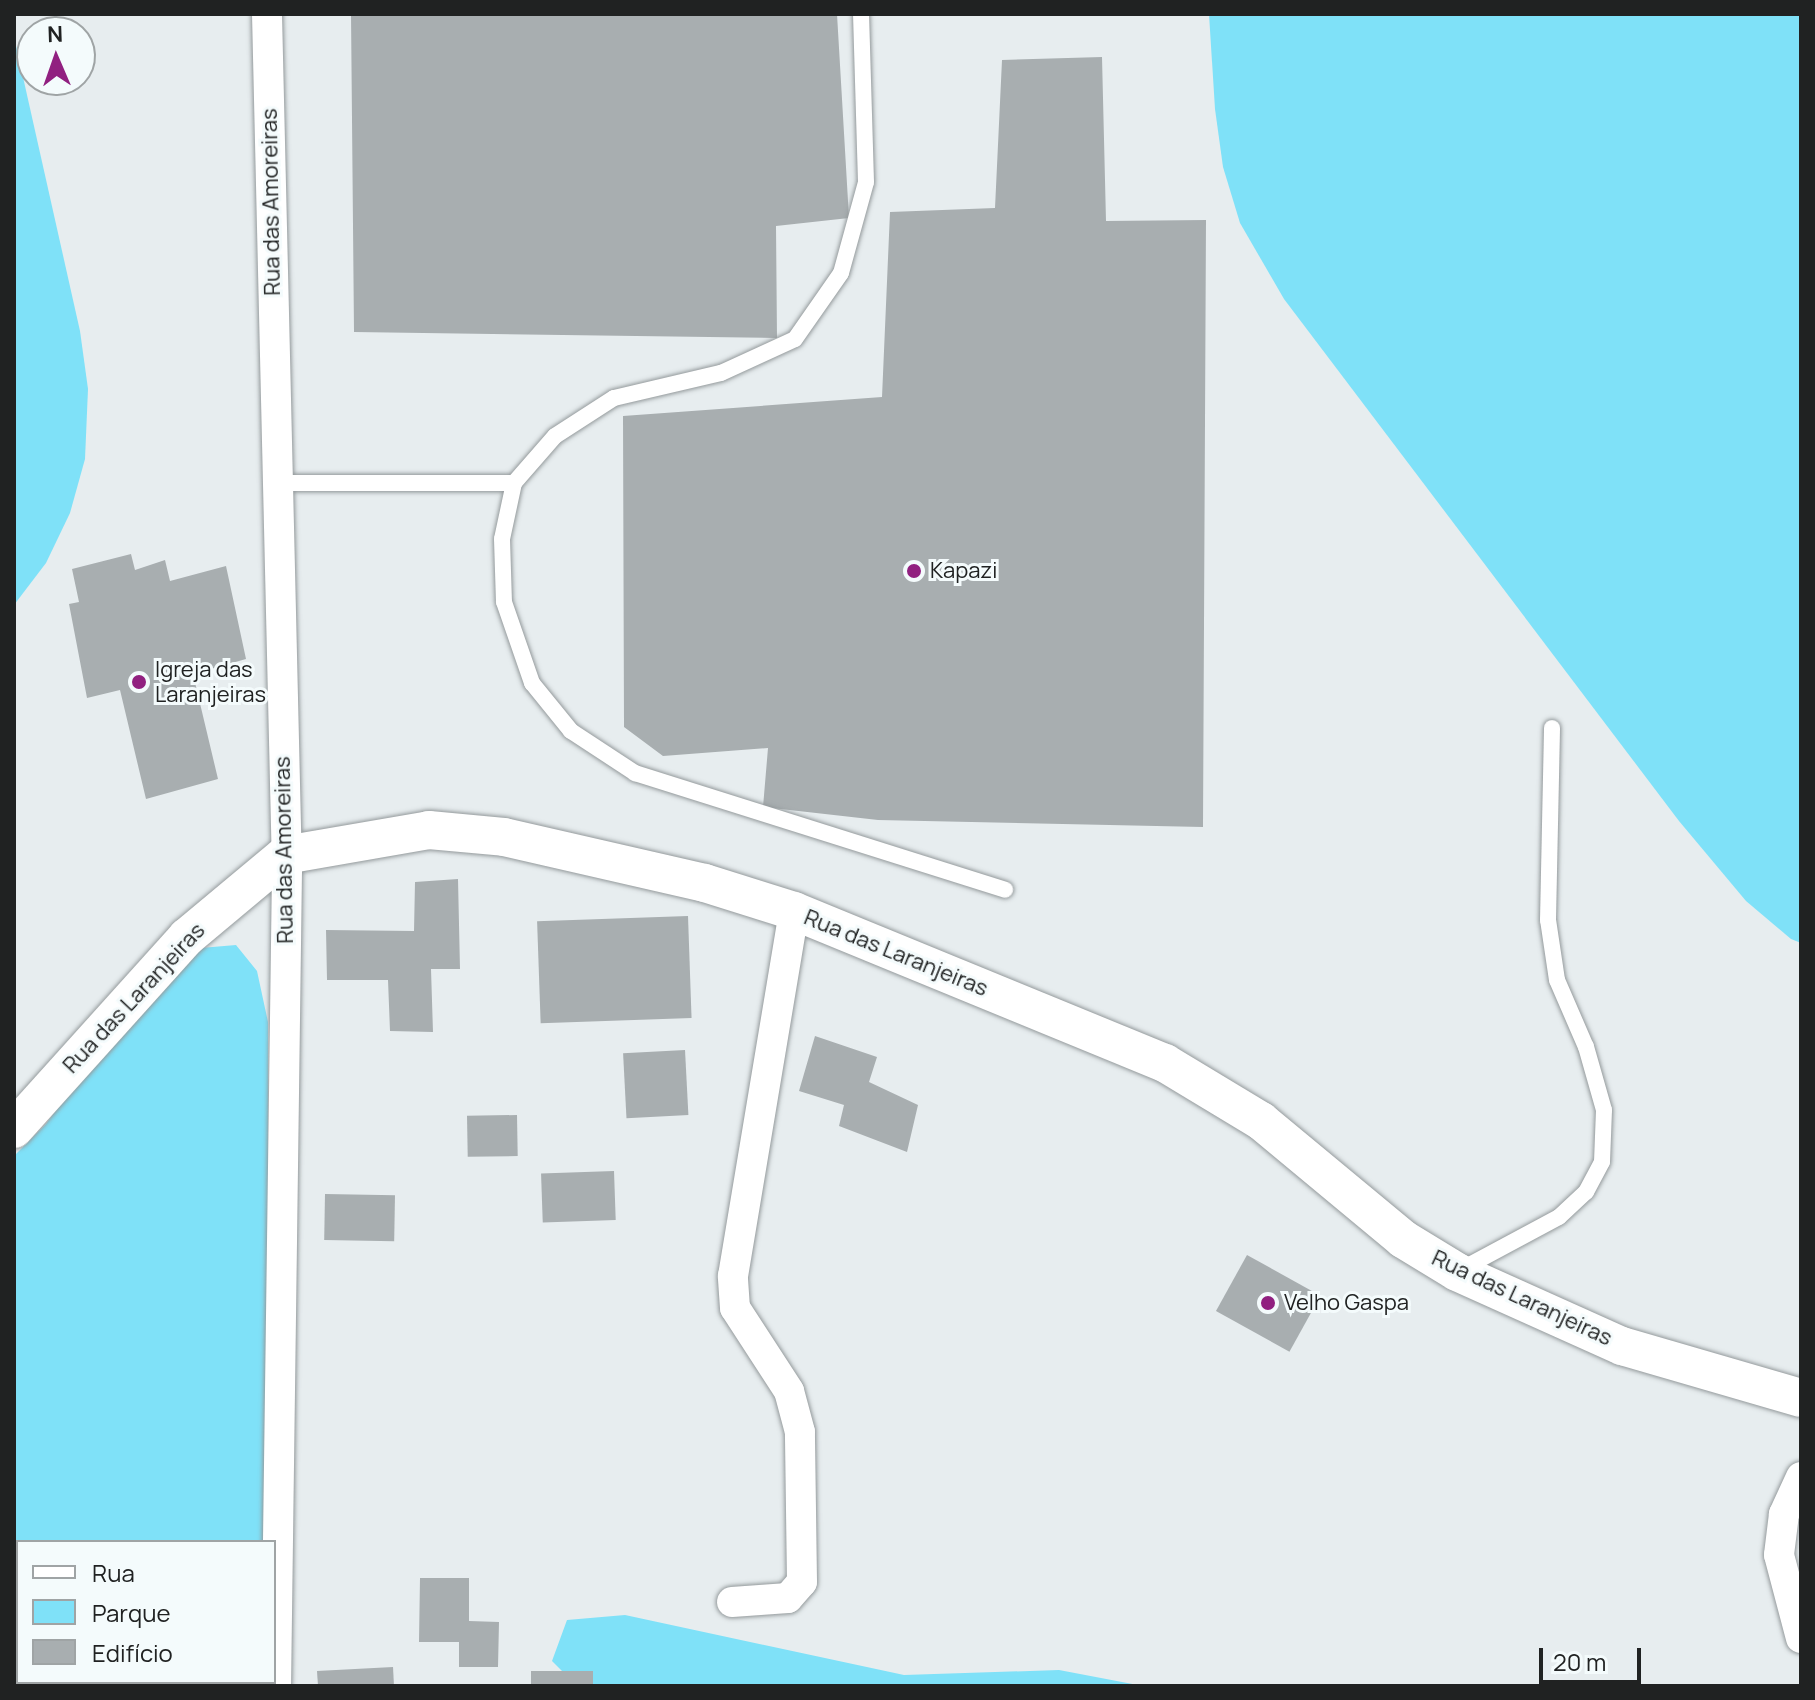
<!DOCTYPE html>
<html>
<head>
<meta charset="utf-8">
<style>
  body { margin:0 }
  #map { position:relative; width:1815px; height:1700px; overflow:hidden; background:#e7edef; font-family:Manrope,sans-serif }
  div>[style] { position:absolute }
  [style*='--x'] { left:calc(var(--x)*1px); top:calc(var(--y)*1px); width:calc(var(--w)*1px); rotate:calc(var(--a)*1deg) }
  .green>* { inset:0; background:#7fe1f8 }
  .building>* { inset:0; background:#a8aeb0; transform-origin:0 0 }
  .roads { filter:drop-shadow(0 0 2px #949a9c) drop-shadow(0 0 2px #949a9c) }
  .service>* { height:16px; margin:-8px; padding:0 8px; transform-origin:8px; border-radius:8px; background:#fff }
  .minor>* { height:30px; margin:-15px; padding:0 15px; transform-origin:15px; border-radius:15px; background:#fff }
  .tertiary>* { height:38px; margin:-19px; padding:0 19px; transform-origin:19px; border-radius:19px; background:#fff }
  .dots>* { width:22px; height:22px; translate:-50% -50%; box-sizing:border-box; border:4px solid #f4fbfc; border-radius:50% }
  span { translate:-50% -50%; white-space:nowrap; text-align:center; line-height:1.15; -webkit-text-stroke:6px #f4fbfc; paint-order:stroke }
  .street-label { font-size:22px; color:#202222 }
  .poi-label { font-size:22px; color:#202222 }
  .left { translate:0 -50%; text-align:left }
  .frame { position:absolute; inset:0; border:16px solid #202222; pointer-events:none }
  .legend { position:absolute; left:16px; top:1540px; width:260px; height:144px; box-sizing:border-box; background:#f4fbfc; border:2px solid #9fa4a5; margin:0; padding:10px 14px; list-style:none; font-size:24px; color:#202222 }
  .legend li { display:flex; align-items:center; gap:16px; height:40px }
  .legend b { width:40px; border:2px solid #9fa4a5 }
  .north { position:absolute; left:16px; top:16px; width:80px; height:80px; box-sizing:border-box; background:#f4fbfc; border:2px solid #9fa4a5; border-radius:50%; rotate:358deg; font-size:22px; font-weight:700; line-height:32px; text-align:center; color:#202222 }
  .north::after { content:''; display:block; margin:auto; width:28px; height:36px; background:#912080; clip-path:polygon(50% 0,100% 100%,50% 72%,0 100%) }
  .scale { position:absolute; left:1539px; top:1648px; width:102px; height:36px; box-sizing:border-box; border:4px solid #202222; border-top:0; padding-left:10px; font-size:24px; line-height:28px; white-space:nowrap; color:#202222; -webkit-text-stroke:6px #f4fbfc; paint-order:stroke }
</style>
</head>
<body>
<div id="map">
  <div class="green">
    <div style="clip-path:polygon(1209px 14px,1801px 14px,1801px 943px,1791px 939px,1746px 901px,1679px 821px,1284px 299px,1240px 223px,1223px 167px,1215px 109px)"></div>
    <div style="clip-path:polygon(14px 37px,80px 331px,88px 389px,85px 459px,70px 513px,46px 563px,14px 605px)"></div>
    <div style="clip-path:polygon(236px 945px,257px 971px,268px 1022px,269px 1542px,18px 1542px,18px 1682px,259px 1682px,259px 1686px,14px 1686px,14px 1156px,46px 1124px,149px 983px,189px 949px)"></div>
    <div style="clip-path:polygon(625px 1615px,904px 1675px,1059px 1670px,1143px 1686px,577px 1686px,552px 1661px,567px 1620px)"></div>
  </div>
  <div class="building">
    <div style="clip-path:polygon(351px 14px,837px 14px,849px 218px,776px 226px,777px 338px,354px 332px)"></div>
    <div style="clip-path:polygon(1102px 57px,1106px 221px,1206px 220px,1203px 827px,878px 820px,763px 807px,768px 748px,663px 756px,624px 727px,623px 416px,882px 397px,890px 212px,995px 208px,1002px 60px)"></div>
    <div style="clip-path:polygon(131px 554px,135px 570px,165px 560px,170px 581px,226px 566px,246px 659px,193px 674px,218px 779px,146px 799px,120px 690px,87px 698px,69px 604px,79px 602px,72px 569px)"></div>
    <div style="clip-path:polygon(458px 879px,460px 969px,431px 969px,433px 1032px,390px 1031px,388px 980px,327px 980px,326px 930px,414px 931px,415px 882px)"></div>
    <div style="left:688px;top:916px;width:102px;height:151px;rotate:88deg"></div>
    <div style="clip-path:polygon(815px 1036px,877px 1057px,869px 1082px,918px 1105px,907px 1152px,839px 1126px,844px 1105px,799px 1091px)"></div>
    <div style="left:685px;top:1050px;width:65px;height:62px;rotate:87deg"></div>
    <div style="left:517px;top:1115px;width:41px;height:50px;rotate:89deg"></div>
    <div style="left:614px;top:1171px;width:49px;height:73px;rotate:88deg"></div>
    <div style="left:325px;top:1194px;width:70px;height:46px;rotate:1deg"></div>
    <div style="left:1247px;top:1255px;width:84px;height:64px;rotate:29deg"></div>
    <div style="clip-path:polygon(420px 1578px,469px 1578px,469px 1621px,499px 1622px,498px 1667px,459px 1667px,459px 1642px,419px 1642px)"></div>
    <div style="clip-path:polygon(393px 1667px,394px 1686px,318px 1686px,317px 1671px)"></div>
    <div style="left:531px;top:1671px;width:62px;height:15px"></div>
  </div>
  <div class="roads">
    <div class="service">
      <div style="--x:278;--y:483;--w:236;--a:0"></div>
      <div style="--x:514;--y:483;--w:57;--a:102.1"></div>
      <div style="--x:502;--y:539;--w:63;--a:88.2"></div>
      <div style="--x:504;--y:602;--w:86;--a:70.9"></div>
      <div style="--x:532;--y:683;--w:62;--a:50.9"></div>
      <div style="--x:571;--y:731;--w:77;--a:33.3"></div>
      <div style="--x:635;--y:773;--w:388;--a:17.5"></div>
      <div style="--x:514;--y:483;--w:62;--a:-48.9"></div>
      <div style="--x:555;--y:436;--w:70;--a:-32.8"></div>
      <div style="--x:614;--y:398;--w:110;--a:-13.2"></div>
      <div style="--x:721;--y:373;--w:81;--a:-24.7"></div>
      <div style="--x:795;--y:339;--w:80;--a:-55.1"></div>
      <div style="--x:841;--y:273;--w:94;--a:-74.6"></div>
      <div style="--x:866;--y:182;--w:168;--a:-91.7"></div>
      <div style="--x:1462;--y:1269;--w:110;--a:-28.2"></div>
      <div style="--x:1559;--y:1217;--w:37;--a:-43"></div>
      <div style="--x:1586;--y:1192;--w:34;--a:-62"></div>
      <div style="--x:1602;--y:1162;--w:52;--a:-87.8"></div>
      <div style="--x:1604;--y:1110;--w:66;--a:-105.9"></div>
      <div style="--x:1586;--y:1047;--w:73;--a:-113.4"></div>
      <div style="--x:1557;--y:980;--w:61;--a:-98.5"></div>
      <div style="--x:1548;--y:920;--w:192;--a:-88.8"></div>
    </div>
    <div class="minor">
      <div style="--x:267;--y:14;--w:856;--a:88.66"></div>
      <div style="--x:287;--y:870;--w:816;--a:90.77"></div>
      <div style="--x:1801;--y:1477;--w:41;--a:114.7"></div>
      <div style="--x:1784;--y:1514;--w:41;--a:97"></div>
      <div style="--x:1779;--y:1555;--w:86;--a:75.2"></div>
      <div style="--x:732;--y:1602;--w:56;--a:-4.1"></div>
      <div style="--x:788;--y:1598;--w:21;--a:-49"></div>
      <div style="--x:802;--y:1582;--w:150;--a:-90.8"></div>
      <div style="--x:800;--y:1432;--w:42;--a:-105"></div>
      <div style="--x:789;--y:1391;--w:99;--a:-123"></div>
      <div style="--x:735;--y:1308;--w:32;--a:-94"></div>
      <div style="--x:733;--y:1276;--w:370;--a:-80.5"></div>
    </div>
    <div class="tertiary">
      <div style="--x:14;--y:1129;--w:258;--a:-48"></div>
      <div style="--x:187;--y:937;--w:128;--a:-39.9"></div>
      <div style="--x:285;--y:855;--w:146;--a:-9.8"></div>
      <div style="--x:429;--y:830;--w:75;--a:5.3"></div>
      <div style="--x:504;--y:837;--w:206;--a:12.9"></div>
      <div style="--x:705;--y:883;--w:93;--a:17.5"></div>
      <div style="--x:794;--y:911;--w:401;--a:22.3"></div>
      <div style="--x:1165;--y:1063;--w:112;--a:31.1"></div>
      <div style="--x:1261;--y:1121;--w:185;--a:39.7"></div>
      <div style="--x:1403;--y:1239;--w:63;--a:31.4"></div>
      <div style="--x:1457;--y:1272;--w:181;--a:24.2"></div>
      <div style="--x:1622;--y:1346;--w:186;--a:16.2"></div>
    </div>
  </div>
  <div class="dots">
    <div style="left:914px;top:571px;background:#912080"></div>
    <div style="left:139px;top:682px;background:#912080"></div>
    <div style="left:1268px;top:1303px;background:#912080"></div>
  </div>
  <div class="street-label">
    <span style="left:271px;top:202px;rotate:-91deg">Rua das Amoreiras</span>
    <span style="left:284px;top:850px;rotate:-91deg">Rua das Amoreiras</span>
    <span style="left:896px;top:953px;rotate:22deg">Rua das Laranjeiras</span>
    <span style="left:134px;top:998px;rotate:-47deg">Rua das Laranjeiras</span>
    <span style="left:1522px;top:1298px;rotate:25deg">Rua das Laranjeiras</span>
  </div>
  <div class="poi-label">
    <span class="left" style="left:930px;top:571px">Kapazi</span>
    <span class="left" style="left:155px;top:682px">Igreja das<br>Laranjeiras</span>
    <span class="left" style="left:1284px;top:1303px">Velho Gaspa</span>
  </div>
  <div class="frame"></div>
  <ul class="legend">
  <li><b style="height:10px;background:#fff"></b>Rua</li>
  <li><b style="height:22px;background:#7fe1f8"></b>Parque</li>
  <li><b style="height:22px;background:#a8aeb0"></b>Edifício</li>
  </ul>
  <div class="north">N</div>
  <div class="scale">20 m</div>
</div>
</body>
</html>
